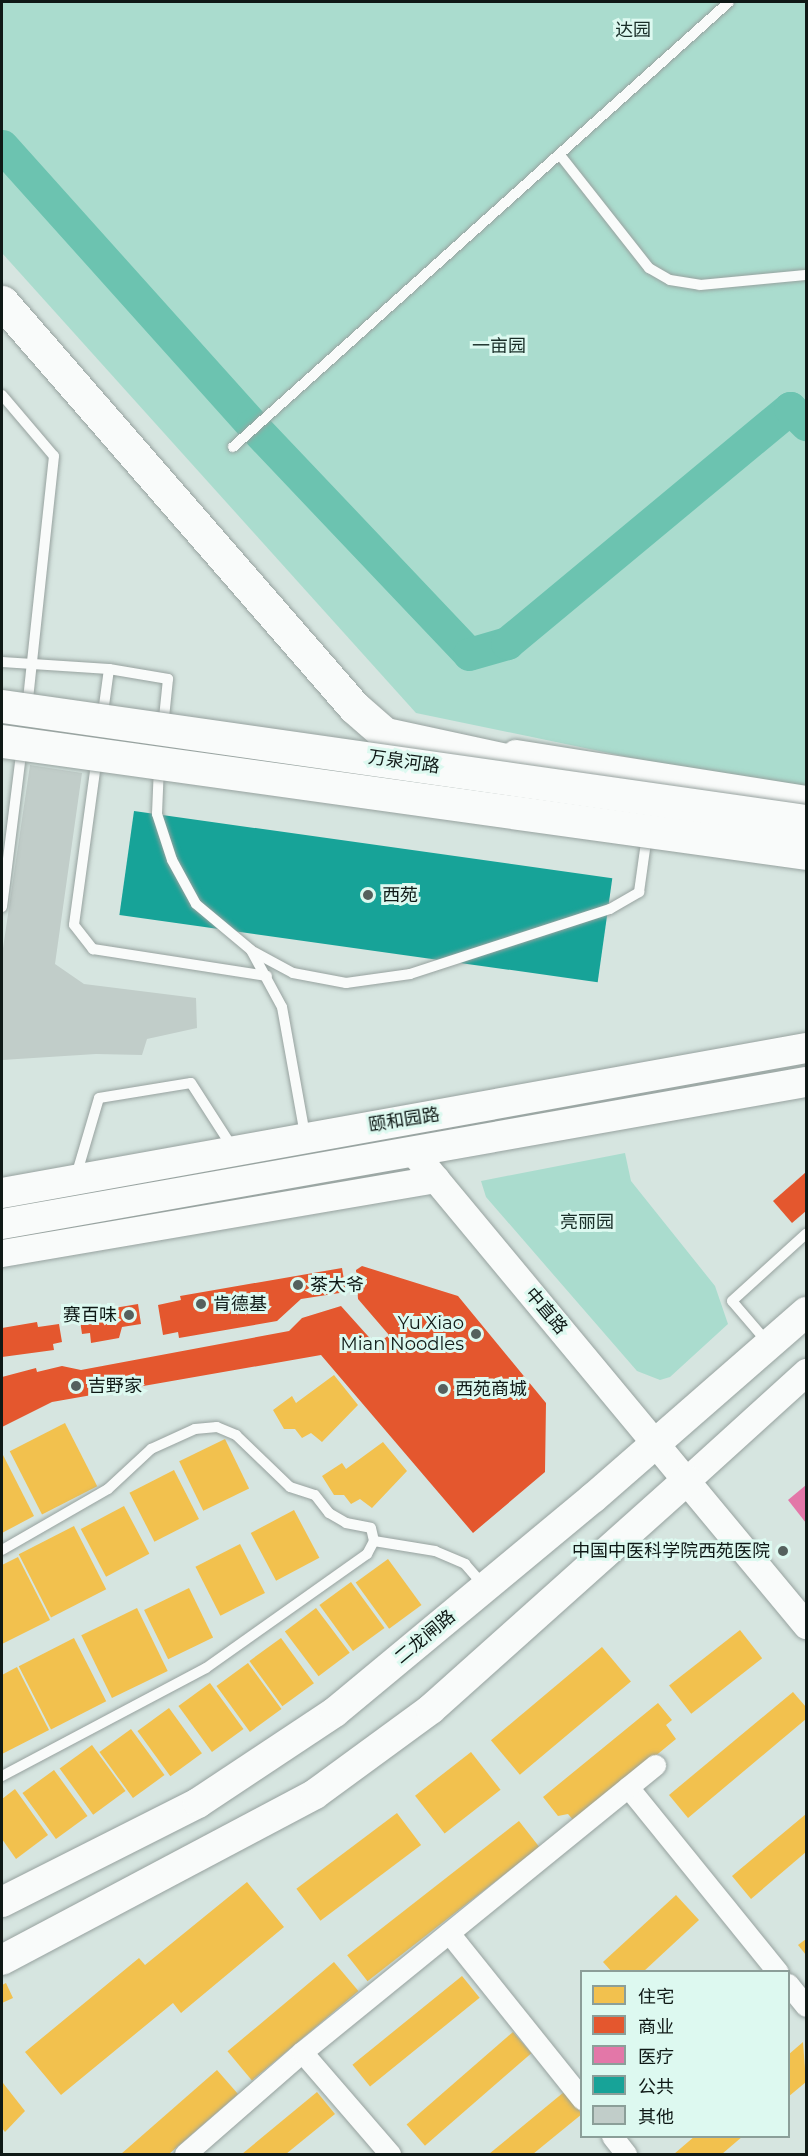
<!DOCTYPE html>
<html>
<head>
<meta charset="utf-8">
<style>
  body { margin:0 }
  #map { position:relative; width:808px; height:2156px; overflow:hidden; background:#d6e5e0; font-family:Montserrat,"Noto Sans SC",sans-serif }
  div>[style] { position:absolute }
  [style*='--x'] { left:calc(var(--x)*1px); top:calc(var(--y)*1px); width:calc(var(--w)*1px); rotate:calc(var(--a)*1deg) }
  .green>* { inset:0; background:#aadcce }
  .homes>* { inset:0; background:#f2c14e; transform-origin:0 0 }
  .shops>* { inset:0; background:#e4572e }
  .health>* { inset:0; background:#e377a8 }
  .public>* { inset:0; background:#17a398; transform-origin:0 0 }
  .river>* { height:33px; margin:-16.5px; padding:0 16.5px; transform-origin:16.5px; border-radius:16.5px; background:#6cc3b0 }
  .building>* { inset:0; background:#c1cdc9 }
  .roads { filter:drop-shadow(0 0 2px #97a29f) drop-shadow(0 0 2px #97a29f) }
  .service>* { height:10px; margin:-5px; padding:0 5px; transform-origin:5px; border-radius:5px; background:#f9fbfa }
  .minor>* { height:21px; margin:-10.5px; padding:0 10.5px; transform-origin:10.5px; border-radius:10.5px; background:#f9fbfa }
  .tertiary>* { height:27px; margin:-13.5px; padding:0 13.5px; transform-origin:13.5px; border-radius:13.5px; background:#f9fbfa }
  .secondary>* { height:30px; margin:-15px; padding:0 15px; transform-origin:15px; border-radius:15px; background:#f9fbfa }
  .trunk>* { height:33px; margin:-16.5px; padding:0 16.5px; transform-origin:16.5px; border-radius:16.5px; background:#f9fbfa }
  .bridges { filter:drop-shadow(0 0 2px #97a29f) drop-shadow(0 0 2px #97a29f) }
  .trunk-bridge>* { height:33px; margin:-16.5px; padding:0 16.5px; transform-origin:16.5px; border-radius:16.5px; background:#f9fbfa }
  .dots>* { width:16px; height:16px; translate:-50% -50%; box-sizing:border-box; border:3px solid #ddf9f0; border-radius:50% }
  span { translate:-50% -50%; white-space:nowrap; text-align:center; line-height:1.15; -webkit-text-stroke:6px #ddf9f0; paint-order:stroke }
  .park-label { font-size:18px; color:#192e28 }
  .street-label { font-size:18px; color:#0f1916 }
  .poi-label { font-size:18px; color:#0f1916 }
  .left { translate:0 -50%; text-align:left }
  .right { translate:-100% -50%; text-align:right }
  .frame { position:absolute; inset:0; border:3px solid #0f1916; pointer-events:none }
  .legend { position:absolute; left:580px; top:1970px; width:210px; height:168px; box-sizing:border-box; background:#ddf9f0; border:2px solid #8b9f99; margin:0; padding:8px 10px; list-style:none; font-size:18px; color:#0f1916 }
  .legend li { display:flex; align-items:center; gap:12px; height:30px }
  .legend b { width:30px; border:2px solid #8b9f99 }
</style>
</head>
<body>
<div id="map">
  <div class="green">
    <div style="clip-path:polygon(2px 2px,806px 2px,806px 794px,416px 713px,2px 253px)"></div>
    <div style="clip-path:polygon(625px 1153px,631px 1181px,715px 1286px,728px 1324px,670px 1377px,660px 1380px,637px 1371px,486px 1197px,481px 1181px)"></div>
  </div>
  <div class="homes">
    <div style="clip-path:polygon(334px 1375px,358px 1405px,322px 1442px,311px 1433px,302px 1438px,295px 1429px,284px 1429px,273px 1410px,292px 1396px,296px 1403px)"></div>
    <div style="left:65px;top:1423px;width:71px;height:62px;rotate:63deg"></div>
    <div style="left:225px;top:1439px;width:55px;height:51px;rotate:64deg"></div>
    <div style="clip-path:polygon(383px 1442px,407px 1471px,372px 1508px,360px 1499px,351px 1504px,344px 1495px,334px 1495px,322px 1476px,342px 1463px,346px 1469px)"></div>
    <div style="clip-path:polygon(2px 1453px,34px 1516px,2px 1533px)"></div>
    <div style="left:174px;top:1470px;width:55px;height:50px;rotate:63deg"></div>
    <div style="left:124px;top:1506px;width:54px;height:49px;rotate:62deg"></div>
    <div style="left:294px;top:1510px;width:54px;height:49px;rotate:62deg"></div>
    <div style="left:74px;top:1526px;width:71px;height:62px;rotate:63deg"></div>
    <div style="left:240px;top:1544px;width:55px;height:50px;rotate:63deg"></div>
    <div style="clip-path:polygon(18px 1557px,50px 1620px,2px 1644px,2px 1565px)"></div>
    <div style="left:388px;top:1559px;width:57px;height:40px;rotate:54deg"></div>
    <div style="left:351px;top:1582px;width:57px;height:39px;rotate:54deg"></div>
    <div style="left:189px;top:1588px;width:55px;height:50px;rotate:64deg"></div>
    <div style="left:137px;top:1608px;width:70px;height:62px;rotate:64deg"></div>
    <div style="left:316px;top:1608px;width:56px;height:39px;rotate:53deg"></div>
    <div style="left:740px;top:1630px;width:36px;height:90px;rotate:52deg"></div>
    <div style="left:74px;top:1638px;width:71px;height:62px;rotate:63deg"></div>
    <div style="left:281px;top:1638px;width:56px;height:39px;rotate:54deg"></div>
    <div style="left:602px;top:1647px;width:45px;height:145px;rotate:50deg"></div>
    <div style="left:248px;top:1663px;width:57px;height:39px;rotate:54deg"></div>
    <div style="clip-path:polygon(17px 1667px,49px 1730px,2px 1754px,2px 1675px)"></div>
    <div style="left:210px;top:1683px;width:57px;height:39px;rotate:54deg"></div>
    <div style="clip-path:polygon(793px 1692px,806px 1707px,806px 1719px,688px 1818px,669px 1795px)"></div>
    <div style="clip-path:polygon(658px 1703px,672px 1720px,666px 1725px,676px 1739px,575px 1822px,568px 1814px,558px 1816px,543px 1797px)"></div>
    <div style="left:169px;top:1708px;width:56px;height:39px;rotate:54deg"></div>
    <div style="left:131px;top:1729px;width:57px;height:39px;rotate:54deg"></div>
    <div style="left:92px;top:1745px;width:57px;height:40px;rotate:54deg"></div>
    <div style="left:471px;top:1752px;width:48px;height:71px;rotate:52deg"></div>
    <div style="left:54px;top:1770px;width:57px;height:39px;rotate:54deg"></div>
    <div style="clip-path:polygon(15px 1789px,48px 1835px,16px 1859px,2px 1839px,2px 1799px)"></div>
    <div style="left:397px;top:1813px;width:40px;height:126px;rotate:53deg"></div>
    <div style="clip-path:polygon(806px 1814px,806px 1852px,751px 1899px,732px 1876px)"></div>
    <div style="left:519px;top:1821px;width:33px;height:218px;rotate:52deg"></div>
    <div style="clip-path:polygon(247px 1882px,284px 1927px,181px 2013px,173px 2003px,61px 2095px,25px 2052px,139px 1958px,145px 1965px)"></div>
    <div style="clip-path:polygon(676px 1895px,699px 1920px,643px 1972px,612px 1972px,603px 1962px)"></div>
    <div style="clip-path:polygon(806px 1939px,806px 1955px,798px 1945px)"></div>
    <div style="left:334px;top:1962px;width:38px;height:139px;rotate:50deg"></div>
    <div style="left:462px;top:1976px;width:28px;height:141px;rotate:51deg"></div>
    <div style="clip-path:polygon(6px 1983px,13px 1998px,2px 2003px,2px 1985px)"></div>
    <div style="left:513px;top:2032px;width:28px;height:141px;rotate:49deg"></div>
    <div style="clip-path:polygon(803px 2042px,806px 2082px,788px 2097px,788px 2055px)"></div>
    <div style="clip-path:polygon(217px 2070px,238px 2094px,169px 2154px,121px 2154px)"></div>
    <div style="clip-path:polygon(3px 2083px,25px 2111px,5px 2132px,2px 2128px)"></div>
    <div style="clip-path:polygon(317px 2092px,335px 2114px,286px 2154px,242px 2154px)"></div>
    <div style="clip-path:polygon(564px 2092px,582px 2114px,533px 2154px,489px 2154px)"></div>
    <div style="clip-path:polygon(695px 2136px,743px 2136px,722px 2154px,674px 2154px)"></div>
  </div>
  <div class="shops">
    <div style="clip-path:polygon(806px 1172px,806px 1211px,792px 1223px,773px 1201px)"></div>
    <div style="clip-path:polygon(362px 1266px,458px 1296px,546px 1403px,545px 1472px,473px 1533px,321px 1355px,52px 1402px,2px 1427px,2px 1377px,36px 1368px,37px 1372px,62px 1366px,81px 1370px,289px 1331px,302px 1318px,341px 1306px,376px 1345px,389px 1335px,358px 1299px,356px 1270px)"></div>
    <div style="clip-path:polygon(342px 1268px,346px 1292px,301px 1299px,277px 1321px,179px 1338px,178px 1332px,163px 1335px,158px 1305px,181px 1300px,180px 1296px)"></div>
    <div style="clip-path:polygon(138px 1304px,141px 1324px,122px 1327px,119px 1338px,91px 1343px,90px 1333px,82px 1334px,79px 1314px)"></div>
    <div style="clip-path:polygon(37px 1322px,38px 1327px,59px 1324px,62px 1342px,53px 1344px,54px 1350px,2px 1357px,2px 1328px)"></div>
  </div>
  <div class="health">
    <div style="clip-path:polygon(806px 1485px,806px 1523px,788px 1500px)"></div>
  </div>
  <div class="public">
    <div style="left:134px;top:811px;width:483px;height:105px;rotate:8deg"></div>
  </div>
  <div class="river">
    <div style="--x:2;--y:146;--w:375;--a:48.1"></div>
    <div style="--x:252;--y:425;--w:315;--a:46.5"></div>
    <div style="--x:469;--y:654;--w:40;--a:-16"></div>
    <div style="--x:507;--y:643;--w:368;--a:-39.7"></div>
    <div style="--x:790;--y:408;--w:23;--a:45"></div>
  </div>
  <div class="building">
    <div style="clip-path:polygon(30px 765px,82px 773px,55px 964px,84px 984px,196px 998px,197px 1028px,147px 1039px,142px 1055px,96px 1054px,2px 1060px,2px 955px)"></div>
  </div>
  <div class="roads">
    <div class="service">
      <div style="--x:560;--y:155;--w:144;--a:51.8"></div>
      <div style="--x:649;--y:268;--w:24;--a:30"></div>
      <div style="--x:670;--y:280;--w:30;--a:9"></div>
      <div style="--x:700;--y:285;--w:106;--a:-5.4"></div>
      <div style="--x:2;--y:395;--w:80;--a:49.6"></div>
      <div style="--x:54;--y:456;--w:252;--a:96.1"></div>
      <div style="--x:233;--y:447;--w:666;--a:-41.9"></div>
      <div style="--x:2;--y:662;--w:107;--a:3.7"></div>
      <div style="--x:109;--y:669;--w:60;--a:9.6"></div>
      <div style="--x:168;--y:679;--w:48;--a:95.9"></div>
      <div style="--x:109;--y:669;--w:258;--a:97.8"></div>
      <div style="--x:74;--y:925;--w:31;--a:52"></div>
      <div style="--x:93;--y:949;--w:176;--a:8.8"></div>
      <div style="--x:159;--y:766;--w:48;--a:92.4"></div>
      <div style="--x:157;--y:814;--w:48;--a:71.9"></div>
      <div style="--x:172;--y:860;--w:50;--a:61.4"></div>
      <div style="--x:196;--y:904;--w:72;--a:39.9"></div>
      <div style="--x:251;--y:950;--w:65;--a:61.5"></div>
      <div style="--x:282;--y:1007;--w:130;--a:79.8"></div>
      <div style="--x:2;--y:907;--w:162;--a:-82.9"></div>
      <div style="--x:254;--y:952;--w:44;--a:28.3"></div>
      <div style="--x:293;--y:973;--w:54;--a:10.7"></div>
      <div style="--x:346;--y:983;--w:65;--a:-8"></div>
      <div style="--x:410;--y:974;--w:210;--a:-18"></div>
      <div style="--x:610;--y:909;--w:34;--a:-30"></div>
      <div style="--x:639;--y:892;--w:58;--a:-82"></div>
      <div style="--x:76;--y:1176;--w:81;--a:-73.6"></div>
      <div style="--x:99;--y:1098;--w:93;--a:-9.3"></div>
      <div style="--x:191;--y:1083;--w:80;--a:57.3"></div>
      <div style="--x:768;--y:1343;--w:55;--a:-130.6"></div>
      <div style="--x:732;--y:1301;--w:100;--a:-42.2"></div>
      <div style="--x:374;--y:1541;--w:62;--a:9.3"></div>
      <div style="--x:435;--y:1551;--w:33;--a:23"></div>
      <div style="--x:465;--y:1564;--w:28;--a:49"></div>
      <div style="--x:2;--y:1550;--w:122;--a:-29.9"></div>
      <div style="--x:108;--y:1489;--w:59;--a:-42.9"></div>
      <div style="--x:151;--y:1449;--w:48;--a:-24.4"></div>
      <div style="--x:195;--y:1429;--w:22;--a:-5"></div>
      <div style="--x:217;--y:1427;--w:21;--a:23"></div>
      <div style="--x:236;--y:1435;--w:75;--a:43.9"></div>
      <div style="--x:290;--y:1487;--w:26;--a:18"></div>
      <div style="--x:315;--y:1495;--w:23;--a:52"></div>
      <div style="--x:329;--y:1513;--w:20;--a:30"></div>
      <div style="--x:346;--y:1523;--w:25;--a:11"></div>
      <div style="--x:371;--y:1528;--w:13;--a:77"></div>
      <div style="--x:374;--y:1541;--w:15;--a:118"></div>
      <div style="--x:367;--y:1554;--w:197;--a:144.7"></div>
      <div style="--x:206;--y:1668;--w:231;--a:152.1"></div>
    </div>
    <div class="minor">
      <div style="--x:628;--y:1787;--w:238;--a:51"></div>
      <div style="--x:449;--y:1933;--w:213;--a:51.3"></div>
      <div style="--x:788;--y:1984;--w:28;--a:51"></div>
      <div style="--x:302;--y:2052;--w:135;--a:49.2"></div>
      <div style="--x:612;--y:2136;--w:23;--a:52"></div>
      <div style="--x:185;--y:2154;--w:155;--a:-41.1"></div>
      <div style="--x:302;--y:2052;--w:455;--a:-39.1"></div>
    </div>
    <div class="tertiary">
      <div style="--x:515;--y:753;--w:295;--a:9"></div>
      <div style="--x:414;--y:1153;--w:614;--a:50.29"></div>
      <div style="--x:2;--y:1253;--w:440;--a:-9.7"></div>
      <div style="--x:687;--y:1480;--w:161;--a:-42.2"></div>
    </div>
    <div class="secondary">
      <div style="--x:2;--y:1193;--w:817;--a:-10.22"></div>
      <div style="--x:2;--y:1224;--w:816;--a:-10.02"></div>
      <div style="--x:2;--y:1902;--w:220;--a:-26.8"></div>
      <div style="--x:198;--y:1803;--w:164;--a:-33.6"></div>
      <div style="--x:335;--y:1712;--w:335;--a:-39.7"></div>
      <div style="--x:593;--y:1498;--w:283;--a:-41.1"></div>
      <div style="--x:2;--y:1960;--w:354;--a:-27.9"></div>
      <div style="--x:315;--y:1794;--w:144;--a:-36.2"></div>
      <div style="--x:431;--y:1709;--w:343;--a:-41.8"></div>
    </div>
    <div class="trunk">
      <div style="--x:2;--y:302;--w:537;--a:49"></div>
      <div style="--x:354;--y:707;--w:41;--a:41.1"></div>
      <div style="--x:385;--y:734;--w:123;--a:12.2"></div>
      <div style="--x:505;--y:760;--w:33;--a:35"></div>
    </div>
  </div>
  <div class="bridges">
    <div class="trunk-bridge">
      <div style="--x:2;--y:706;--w:812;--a:8.14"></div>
      <div style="--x:2;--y:741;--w:812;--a:7.93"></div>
    </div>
  </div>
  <div class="dots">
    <div style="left:368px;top:895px;background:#55605d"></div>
    <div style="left:298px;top:1285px;background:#55605d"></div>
    <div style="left:201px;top:1304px;background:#55605d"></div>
    <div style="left:129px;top:1315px;background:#55605d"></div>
    <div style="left:476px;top:1334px;background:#55605d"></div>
    <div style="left:76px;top:1386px;background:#55605d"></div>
    <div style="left:443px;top:1389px;background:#55605d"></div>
    <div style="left:783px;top:1551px;background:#55605d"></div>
  </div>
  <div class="park-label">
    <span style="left:633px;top:30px">达园</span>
    <span style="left:499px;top:346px">一亩园</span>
    <span style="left:587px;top:1222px">亮丽园</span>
  </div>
  <div class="street-label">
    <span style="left:404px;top:762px;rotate:8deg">万泉河路</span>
    <span style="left:404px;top:1120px;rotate:-9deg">颐和园路</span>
    <span style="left:546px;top:1311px;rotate:50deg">中直路</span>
    <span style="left:425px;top:1637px;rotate:-40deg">二龙闸路</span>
  </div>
  <div class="poi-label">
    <span class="left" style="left:382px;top:895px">西苑</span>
    <span class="left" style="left:310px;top:1285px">茶大爷</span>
    <span class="left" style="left:213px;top:1304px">肯德基</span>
    <span class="right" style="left:117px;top:1315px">赛百味</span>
    <span class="right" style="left:464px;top:1334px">Yu Xiao<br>Mian Noodles</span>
    <span class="left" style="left:88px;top:1386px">吉野家</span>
    <span class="left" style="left:455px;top:1389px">西苑商城</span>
    <span class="right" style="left:770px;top:1551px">中国中医科学院西苑医院</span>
  </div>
  <div class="frame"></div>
  <ul class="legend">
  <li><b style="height:16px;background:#f2c14e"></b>住宅</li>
  <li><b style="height:16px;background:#e4572e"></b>商业</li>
  <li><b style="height:16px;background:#e377a8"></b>医疗</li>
  <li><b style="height:16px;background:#17a398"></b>公共</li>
  <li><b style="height:16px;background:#c1cdc9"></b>其他</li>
  </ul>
</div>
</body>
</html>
